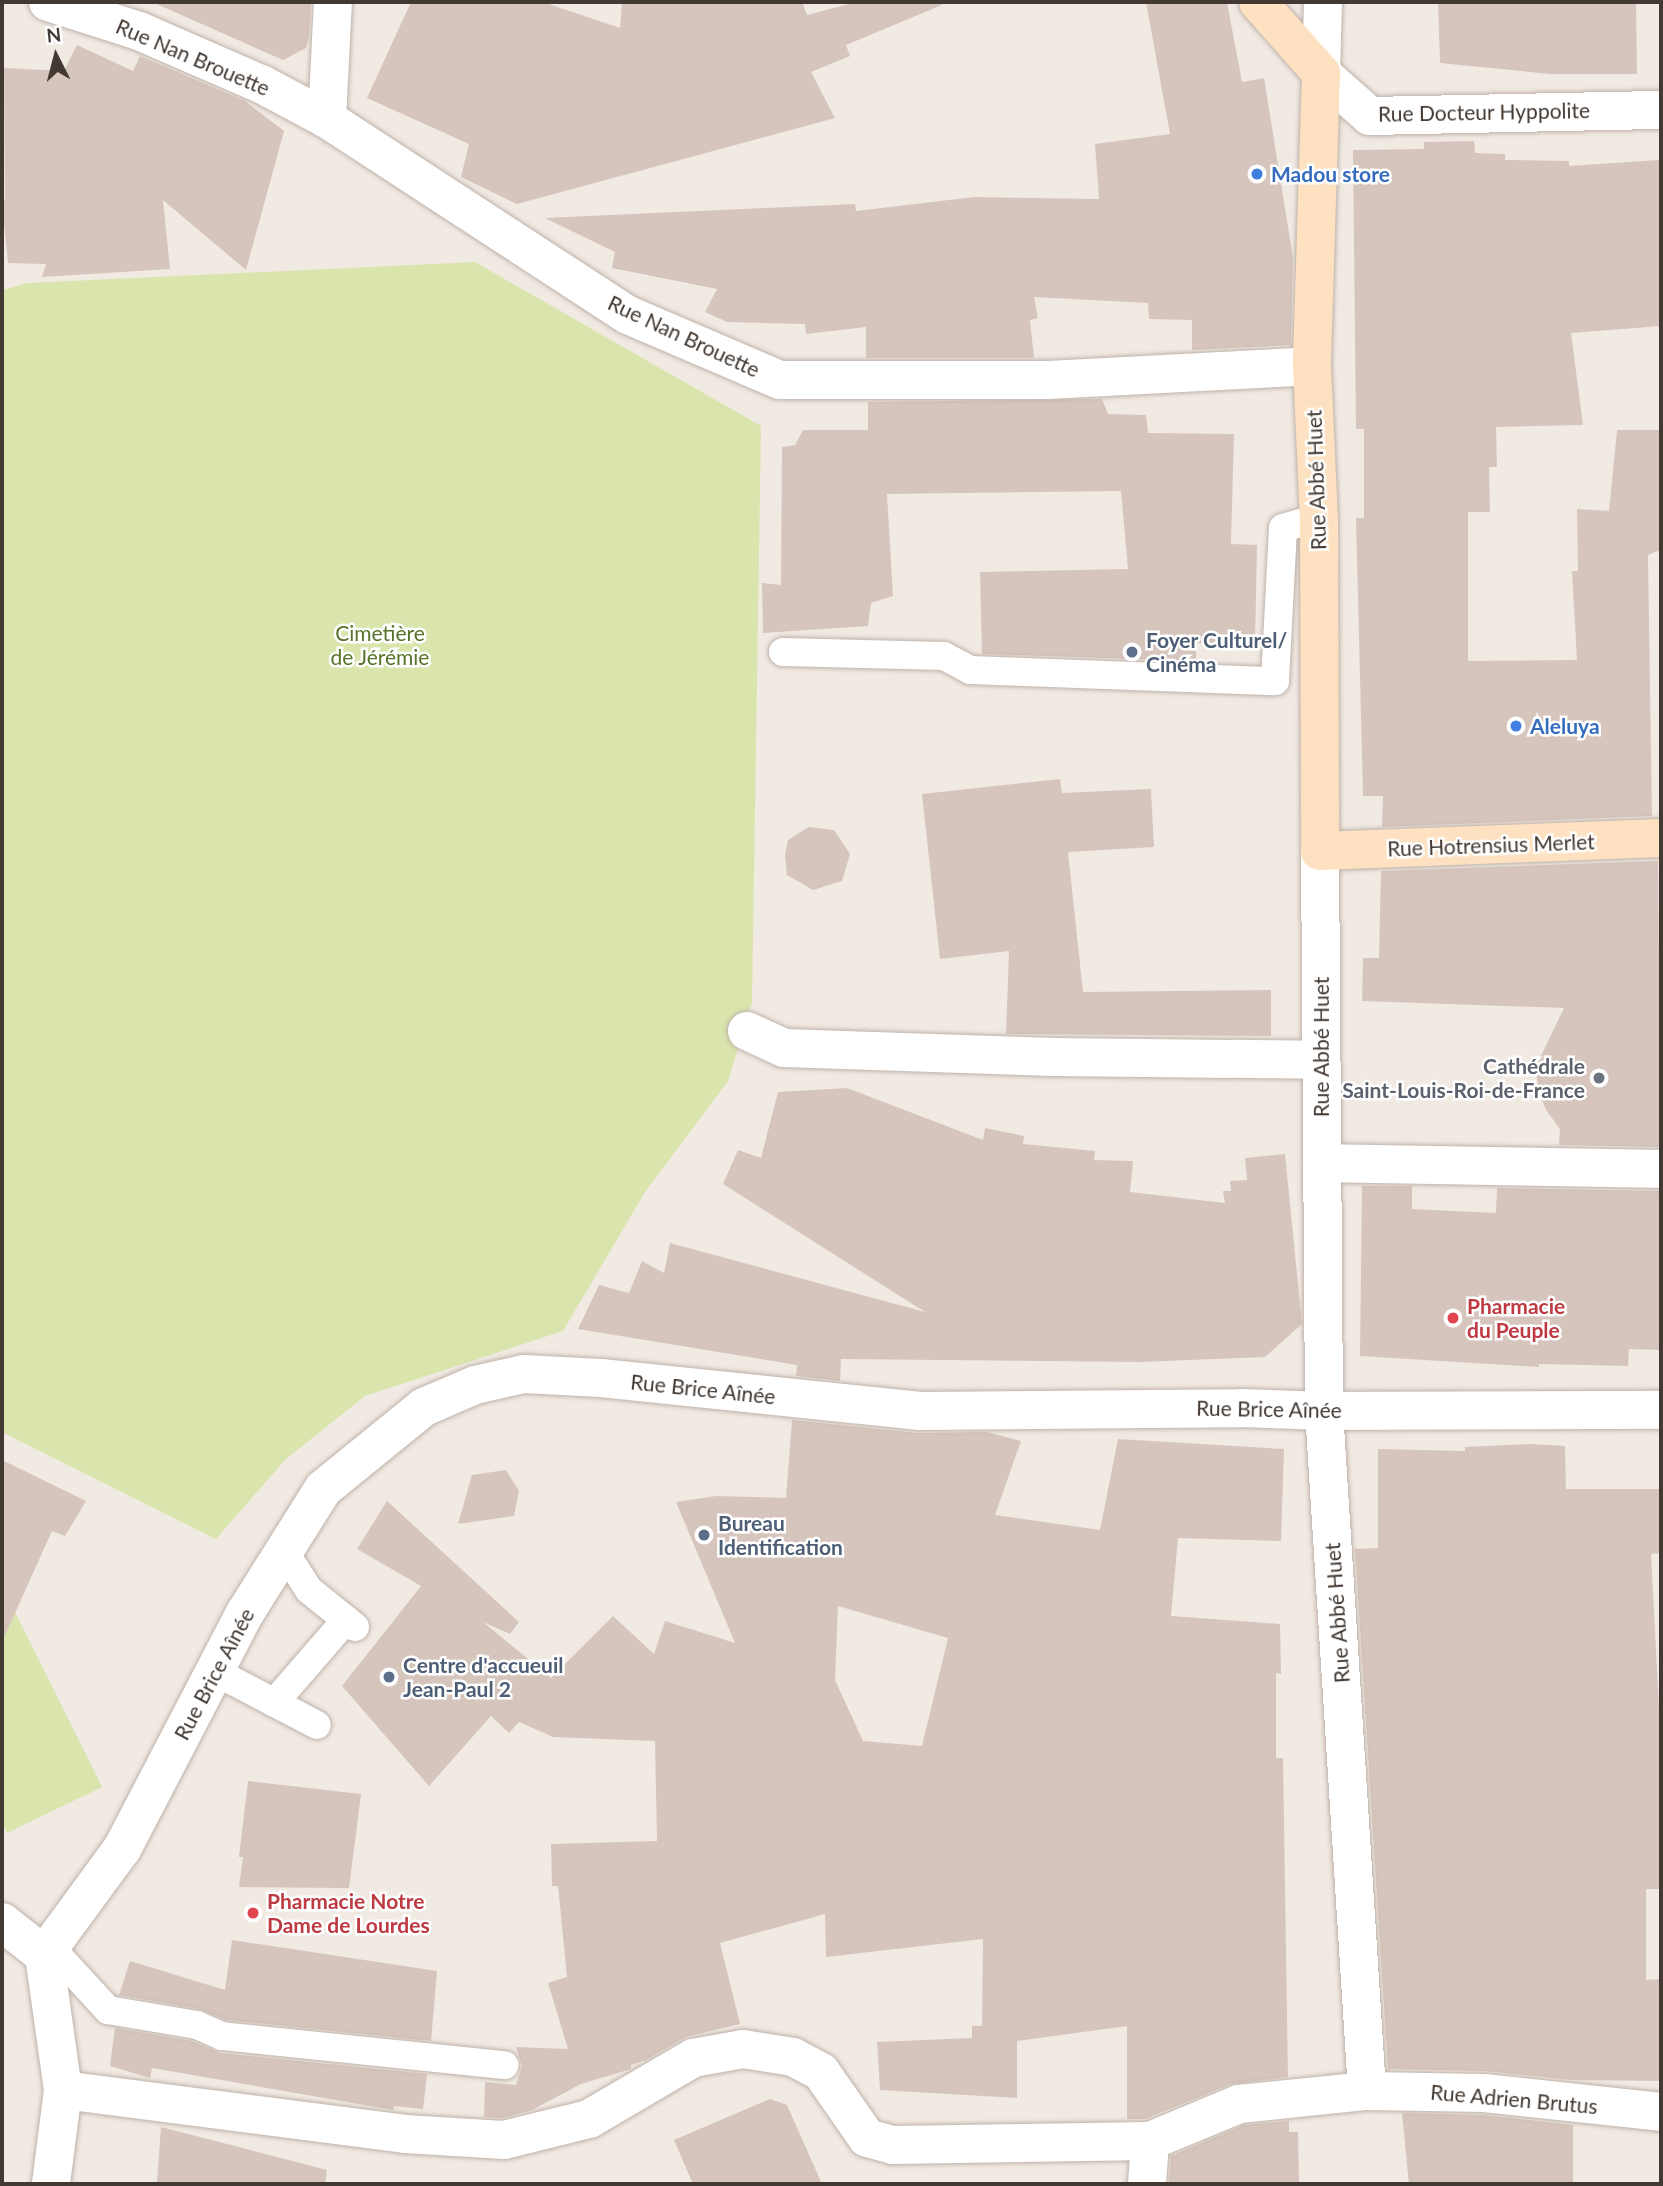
<!DOCTYPE html>
<html>
<head>
<meta charset="utf-8">
<style>
  body { margin:0 }
  #map { position:relative; width:1663px; height:2186px; overflow:hidden; background:#f1eae3; font-family:Lato,sans-serif }
  div>[style] { position:absolute }
  [style*='--x'] { left:calc(var(--x)*1px); top:calc(var(--y)*1px); width:calc(var(--w)*1px); rotate:calc(var(--a)*1deg) }
  .green>* { inset:0; background:#d9e5ac }
  .building>* { inset:0; background:#d6c5bc }
  .roads { filter:drop-shadow(0 0 2px #bfb2a9) drop-shadow(0 0 2px #bfb2a9) }
  .service>* { height:28px; margin:-14px; padding:0 14px; transform-origin:14px; border-radius:14px; background:#fff }
  .minor>* { height:38px; margin:-19px; padding:0 19px; transform-origin:19px; border-radius:19px; background:#fff }
  .tertiary>* { height:38px; margin:-19px; padding:0 19px; transform-origin:19px; border-radius:19px; background:#fff }
  .secondary>* { height:38px; margin:-19px; padding:0 19px; transform-origin:19px; border-radius:19px; background:#fde1c1 }
  .dots>* { width:19px; height:19px; translate:-50% -50%; box-sizing:border-box; border:4px solid #fff; border-radius:50% }
  span { translate:-50% -50%; white-space:nowrap; text-align:center; line-height:1.15; -webkit-text-stroke:5px #fff; paint-order:stroke }
  .street-label { font-size:21px; color:#433933 }
  .shop-label { font-size:21px; color:#366cbe; font-weight:700 }
  .left { translate:0 -50%; text-align:left }
  .park-label { font-size:21px; color:#567329 }
  .service-label { font-size:21px; color:#4e5e75; font-weight:700 }
  .worship-label { font-size:21px; color:#5b616d; font-weight:700 }
  .right { translate:-100% -50%; text-align:right }
  .health-label { font-size:21px; color:#be3a42; font-weight:700 }
  .frame { position:absolute; inset:0; border:4px solid #433933; pointer-events:none }
  .north { position:absolute; left:21px; top:21px; width:70px; height:70px; -webkit-text-stroke:5px #fff; paint-order:stroke; rotate:354deg; font-size:19px; font-weight:700; line-height:28px; text-align:center; color:#433933 }
  .north::after { content:''; display:block; margin:auto; width:24px; height:32px; background:#433933; clip-path:polygon(50% 0,100% 100%,50% 72%,0 100%) }
</style>
</head>
<body>
<div id="map">
  <div class="green">
    <div style="clip-path:polygon(475px 262px,761px 426px,752px 1003px,728px 1081px,645px 1192px,563px 1331px,365px 1396px,286px 1459px,216px 1539px,2px 1432px,2px 290px,28px 283px)"></div>
    <div style="clip-path:polygon(15px 1612px,102px 1787px,7px 1833px,2px 1823px,2px 1619px)"></div>
  </div>
  <div class="building">
    <div style="clip-path:polygon(152px 2px,311px 2px,309px 37px,306px 48px,283px 60px)"></div>
    <div style="clip-path:polygon(411px 2px,543px 2px,620px 28px,622px 2px,802px 2px,807px 15px,857px 2px,941px 2px,942px 5px,846px 45px,850px 56px,811px 72px,835px 118px,517px 204px,461px 177px,469px 144px,367px 98px)"></div>
    <div style="clip-path:polygon(1146px 2px,1227px 2px,1242px 82px,1264px 78px,1293px 258px,1291px 345px,1192px 350px,1192px 320px,1149px 319px,1148px 303px,1034px 297px,1038px 318px,1030px 320px,1034px 358px,866px 358px,866px 327px,806px 334px,805px 324px,727px 322px,705px 312px,717px 289px,612px 268px,615px 252px,545px 218px,855px 204px,856px 211px,974px 197px,1099px 199px,1095px 144px,1170px 134px)"></div>
    <div style="clip-path:polygon(1438px 2px,1636px 2px,1637px 74px,1550px 74px,1440px 63px)"></div>
    <div style="clip-path:polygon(77px 45px,133px 71px,140px 56px,245px 101px,284px 131px,246px 270px,163px 200px,170px 269px,42px 277px,46px 264px,8px 263px,2px 201px,5px 199px,4px 68px,64px 71px)"></div>
    <div style="clip-path:polygon(1474px 141px,1475px 153px,1505px 154px,1505px 160px,1569px 161px,1569px 166px,1659px 160px,1661px 326px,1571px 333px,1583px 425px,1496px 427px,1497px 467px,1489px 467px,1490px 512px,1468px 512px,1468px 661px,1577px 660px,1572px 571px,1578px 571px,1577px 509px,1609px 511px,1617px 430px,1659px 430px,1660px 550px,1648px 555px,1652px 816px,1382px 827px,1383px 796px,1363px 796px,1356px 518px,1364px 518px,1364px 429px,1356px 429px,1353px 150px,1424px 149px,1424px 142px)"></div>
    <div style="clip-path:polygon(1102px 399px,1108px 414px,1146px 415px,1148px 433px,1234px 434px,1231px 544px,1257px 545px,1255px 645px,1196px 643px,1196px 661px,982px 654px,980px 572px,1128px 569px,1121px 491px,887px 494px,893px 596px,871px 603px,868px 626px,763px 633px,762px 583px,781px 585px,782px 447px,795px 445px,803px 430px,868px 430px,868px 402px)"></div>
    <div style="clip-path:polygon(1060px 779px,1062px 793px,1151px 789px,1154px 847px,1068px 852px,1083px 992px,1271px 990px,1271px 1036px,1006px 1034px,1009px 951px,940px 959px,922px 794px)"></div>
    <div style="clip-path:polygon(809px 827px,834px 830px,850px 854px,842px 881px,813px 890px,787px 875px,785px 855px,788px 840px)"></div>
    <div style="clip-path:polygon(1658px 861px,1661px 1147px,1559px 1145px,1560px 1129px,1546px 1110px,1538px 1090px,1536px 1066px,1564px 1008px,1362px 1001px,1363px 958px,1379px 958px,1381px 871px)"></div>
    <div style="clip-path:polygon(847px 1088px,983px 1140px,985px 1128px,1024px 1136px,1023px 1144px,1095px 1151px,1094px 1160px,1133px 1161px,1130px 1192px,1225px 1203px,1223px 1191px,1231px 1191px,1230px 1181px,1247px 1180px,1245px 1158px,1285px 1154px,1302px 1324px,1265px 1357px,1139px 1362px,841px 1359px,840px 1381px,796px 1376px,797px 1365px,578px 1329px,599px 1285px,629px 1293px,642px 1261px,664px 1273px,670px 1243px,925px 1312px,723px 1184px,738px 1150px,761px 1158px,778px 1092px)"></div>
    <div style="clip-path:polygon(1362px 1186px,1412px 1186px,1412px 1209px,1496px 1213px,1497px 1188px,1661px 1191px,1661px 1350px,1629px 1349px,1628px 1366px,1539px 1364px,1539px 1367px,1360px 1356px)"></div>
    <div style="clip-path:polygon(evenodd,792px 1420px,918px 1433px,987px 1432px,1021px 1441px,995px 1515px,1100px 1530px,1118px 1439px,1284px 1449px,1281px 1541px,1178px 1538px,1171px 1616px,1280px 1624px,1281px 1674px,1276px 1673px,1276px 1758px,1283px 1758px,1288px 2077px,1231px 2084px,1145px 2119px,1127px 2119px,1127px 2026px,1017px 2041px,1017px 2098px,880px 2090px,877px 2042px,972px 2038px,972px 2026px,982px 2026px,983px 1939px,826px 1957px,825px 1914px,720px 1943px,740px 2024px,686px 2037px,646px 2060px,631px 2065px,631px 2069px,581px 2084px,532px 2110px,502px 2118px,484px 2117px,485px 2082px,516px 2085px,522px 2066px,516px 2047px,568px 2049px,548px 1983px,567px 1977px,558px 1886px,552px 1886px,551px 1844px,657px 1841px,655px 1741px,553px 1737px,519px 1722px,509px 1733px,491px 1716px,429px 1786px,342px 1686px,421px 1586px,357px 1549px,387px 1501px,519px 1622px,510px 1634px,483px 1622px,551px 1678px,613px 1616px,654px 1654px,665px 1621px,735px 1643px,676px 1502px,716px 1496px,786px 1498px,792px 1420px,838px 1606px,948px 1638px,922px 1746px,863px 1741px,835px 1680px,838px 1606px)"></div>
    <div style="clip-path:polygon(1529px 1444px,1565px 1446px,1566px 1489px,1661px 1489px,1661px 1553px,1651px 1554px,1661px 1746px,1661px 1889px,1646px 1889px,1646px 1980px,1661px 1979px,1661px 2081px,1572px 2080px,1484px 2071px,1388px 2069px,1356px 1564px,1355px 1549px,1378px 1548px,1378px 1449px,1465px 1451px,1465px 1447px)"></div>
    <div style="clip-path:polygon(2px 1460px,86px 1501px,65px 1536px,52px 1531px,2px 1642px)"></div>
    <div style="clip-path:polygon(506px 1470px,519px 1491px,514px 1516px,458px 1524px,472px 1475px)"></div>
    <div style="clip-path:polygon(248px 1781px,361px 1794px,349px 1888px,239px 1887px,243px 1857px,239px 1857px)"></div>
    <div style="clip-path:polygon(232px 1940px,437px 1971px,431px 2041px,226px 2020px,200px 2009px,119px 1995px,130px 1961px,225px 1990px)"></div>
    <div style="clip-path:polygon(115px 2028px,192px 2041px,220px 2053px,427px 2074px,423px 2109px,394px 2106px,393px 2110px,152px 2068px,150px 2078px,110px 2066px)"></div>
    <div style="clip-path:polygon(770px 2099px,787px 2105px,822px 2184px,693px 2184px,674px 2140px)"></div>
    <div style="clip-path:polygon(1402px 2113px,1483px 2115px,1573px 2125px,1573px 2184px,1409px 2184px)"></div>
    <div style="clip-path:polygon(1289px 2121px,1289px 2132px,1298px 2132px,1299px 2184px,1169px 2184px,1171px 2156px,1244px 2125px)"></div>
    <div style="clip-path:polygon(161px 2127px,327px 2170px,325px 2184px,157px 2182px)"></div>
  </div>
  <div class="roads">
    <div class="service">
      <div style="--x:783;--y:652;--w:161;--a:1.4"></div>
      <div style="--x:944;--y:656;--w:30;--a:28"></div>
      <div style="--x:970;--y:670;--w:305;--a:2.1"></div>
      <div style="--x:1275;--y:681;--w:153;--a:-87"></div>
      <div style="--x:1283;--y:528;--w:37;--a:-16"></div>
      <div style="--x:284;--y:1551;--w:46;--a:57.3"></div>
      <div style="--x:309;--y:1590;--w:59;--a:38.8"></div>
      <div style="--x:214;--y:1671;--w:116;--a:27.7"></div>
      <div style="--x:274;--y:1703;--w:110;--a:-49.1"></div>
      <div style="--x:50;--y:1947;--w:86;--a:47.4"></div>
      <div style="--x:108;--y:2010;--w:90;--a:9.6"></div>
      <div style="--x:197;--y:2025;--w:27;--a:24"></div>
      <div style="--x:222;--y:2036;--w:284;--a:5.9"></div>
    </div>
    <div class="minor">
      <div style="--x:48;--y:2;--w:96;--a:17.7"></div>
      <div style="--x:139;--y:31;--w:135;--a:23.5"></div>
      <div style="--x:263;--y:85;--w:72;--a:28"></div>
      <div style="--x:327;--y:119;--w:359;--a:33.1"></div>
      <div style="--x:628;--y:315;--w:165;--a:23.2"></div>
      <div style="--x:780;--y:380;--w:268;--a:0"></div>
      <div style="--x:1048;--y:380;--w:264;--a:-3"></div>
      <div style="--x:1323;--y:2;--w:71;--a:91.6"></div>
      <div style="--x:1321;--y:73;--w:65;--a:41.3"></div>
      <div style="--x:1370;--y:116;--w:291;--a:-1.2"></div>
      <div style="--x:327;--y:119;--w:117;--a:-87.1"></div>
      <div style="--x:1320;--y:851;--w:560;--a:89.59"></div>
      <div style="--x:1324;--y:1411;--w:681;--a:86.38"></div>
      <div style="--x:747;--y:1031;--w:41;--a:24.7"></div>
      <div style="--x:784;--y:1048;--w:269;--a:1.9"></div>
      <div style="--x:1053;--y:1057;--w:267;--a:0.6"></div>
      <div style="--x:1322;--y:1163;--w:339;--a:1"></div>
      <div style="--x:63;--y:2090;--w:345;--a:7.3"></div>
      <div style="--x:405;--y:2134;--w:99;--a:3.5"></div>
      <div style="--x:504;--y:2140;--w:88;--a:-13.9"></div>
      <div style="--x:589;--y:2119;--w:121;--a:-30.4"></div>
      <div style="--x:693;--y:2058;--w:51;--a:-10.2"></div>
      <div style="--x:743;--y:2049;--w:51;--a:9.1"></div>
      <div style="--x:793;--y:2057;--w:32;--a:28"></div>
      <div style="--x:821;--y:2072;--w:80;--a:55.1"></div>
      <div style="--x:867;--y:2138;--w:27;--a:15"></div>
      <div style="--x:893;--y:2145;--w:257;--a:-0.9"></div>
      <div style="--x:1150;--y:2141;--w:96;--a:-22.6"></div>
      <div style="--x:1239;--y:2104;--w:129;--a:-5.8"></div>
      <div style="--x:1367;--y:2091;--w:117;--a:1"></div>
      <div style="--x:1484;--y:2093;--w:178;--a:6.1"></div>
      <div style="--x:1147;--y:2184;--w:43;--a:-86"></div>
    </div>
    <div class="tertiary">
      <div style="--x:2;--y:1922;--w:53;--a:38.2"></div>
      <div style="--x:44;--y:1955;--w:132;--a:-53.7"></div>
      <div style="--x:122;--y:1849;--w:266;--a:-62.5"></div>
      <div style="--x:245;--y:1613;--w:146;--a:-57.8"></div>
      <div style="--x:323;--y:1489;--w:130;--a:-39.1"></div>
      <div style="--x:424;--y:1407;--w:56;--a:-23.3"></div>
      <div style="--x:475;--y:1385;--w:50;--a:-12.7"></div>
      <div style="--x:524;--y:1374;--w:77;--a:3"></div>
      <div style="--x:601;--y:1378;--w:321;--a:5.9"></div>
      <div style="--x:920;--y:1411;--w:322;--a:-0.5"></div>
      <div style="--x:1242;--y:1408;--w:82;--a:2.1"></div>
      <div style="--x:1324;--y:1411;--w:337;--a:-0.2"></div>
      <div style="--x:44;--y:1955;--w:136;--a:82"></div>
      <div style="--x:63;--y:2090;--w:95;--a:97.3"></div>
    </div>
    <div class="secondary">
      <div style="--x:1258;--y:2;--w:95;--a:48.4"></div>
      <div style="--x:1321;--y:73;--w:293;--a:91.8"></div>
      <div style="--x:1312;--y:366;--w:152;--a:87.4"></div>
      <div style="--x:1319;--y:518;--w:333;--a:89.8"></div>
      <div style="--x:1320;--y:851;--w:341;--a:-2.2"></div>
    </div>
  </div>
  <div class="dots">
    <div style="left:1257px;top:174px;background:#3f7fe0"></div>
    <div style="left:1132px;top:652px;background:#5c6f8a"></div>
    <div style="left:1516px;top:726px;background:#3f7fe0"></div>
    <div style="left:1599px;top:1078px;background:#6b7280"></div>
    <div style="left:1453px;top:1318px;background:#e0444e"></div>
    <div style="left:704px;top:1535px;background:#5c6f8a"></div>
    <div style="left:389px;top:1677px;background:#5c6f8a"></div>
    <div style="left:253px;top:1913px;background:#e0444e"></div>
  </div>
  <div class="street-label">
    <span style="left:193px;top:57px;rotate:23deg">Rue Nan Brouette</span>
    <span style="left:1484px;top:112px;rotate:-1deg">Rue Docteur Hyppolite</span>
    <span style="left:684px;top:336px;rotate:25deg">Rue Nan Brouette</span>
    <span style="left:1316px;top:480px;rotate:-92deg">Rue Abbé Huet</span>
    <span style="left:1491px;top:845px;rotate:-2deg">Rue Hotrensius Merlet</span>
    <span style="left:1321px;top:1047px;rotate:-90deg">Rue Abbé Huet</span>
    <span style="left:703px;top:1389px;rotate:6deg">Rue Brice Aînée</span>
    <span style="left:1269px;top:1409px;rotate:1deg">Rue Brice Aînée</span>
    <span style="left:1337px;top:1613px;rotate:-94deg">Rue Abbé Huet</span>
    <span style="left:214px;top:1674px;rotate:-62deg">Rue Brice Aînée</span>
    <span style="left:1514px;top:2099px;rotate:5deg">Rue Adrien Brutus</span>
  </div>
  <div class="shop-label">
    <span class="left" style="left:1271px;top:174px">Madou store</span>
    <span class="left" style="left:1530px;top:726px">Aleluya</span>
  </div>
  <div class="park-label">
    <span style="left:380px;top:645px">Cimetière<br>de Jérémie</span>
  </div>
  <div class="service-label">
    <span class="left" style="left:1146px;top:652px">Foyer Culturel/<br>Cinéma</span>
    <span class="left" style="left:718px;top:1535px">Bureau<br>Identification</span>
    <span class="left" style="left:403px;top:1677px">Centre d'accueuil<br>Jean-Paul 2</span>
  </div>
  <div class="worship-label">
    <span class="right" style="left:1585px;top:1078px">Cathédrale<br>Saint-Louis-Roi-de-France</span>
  </div>
  <div class="health-label">
    <span class="left" style="left:1467px;top:1318px">Pharmacie<br>du Peuple</span>
    <span class="left" style="left:267px;top:1913px">Pharmacie Notre<br>Dame de Lourdes</span>
  </div>
  <div class="frame"></div>
  <div class="north">N</div>
</div>
</body>
</html>
